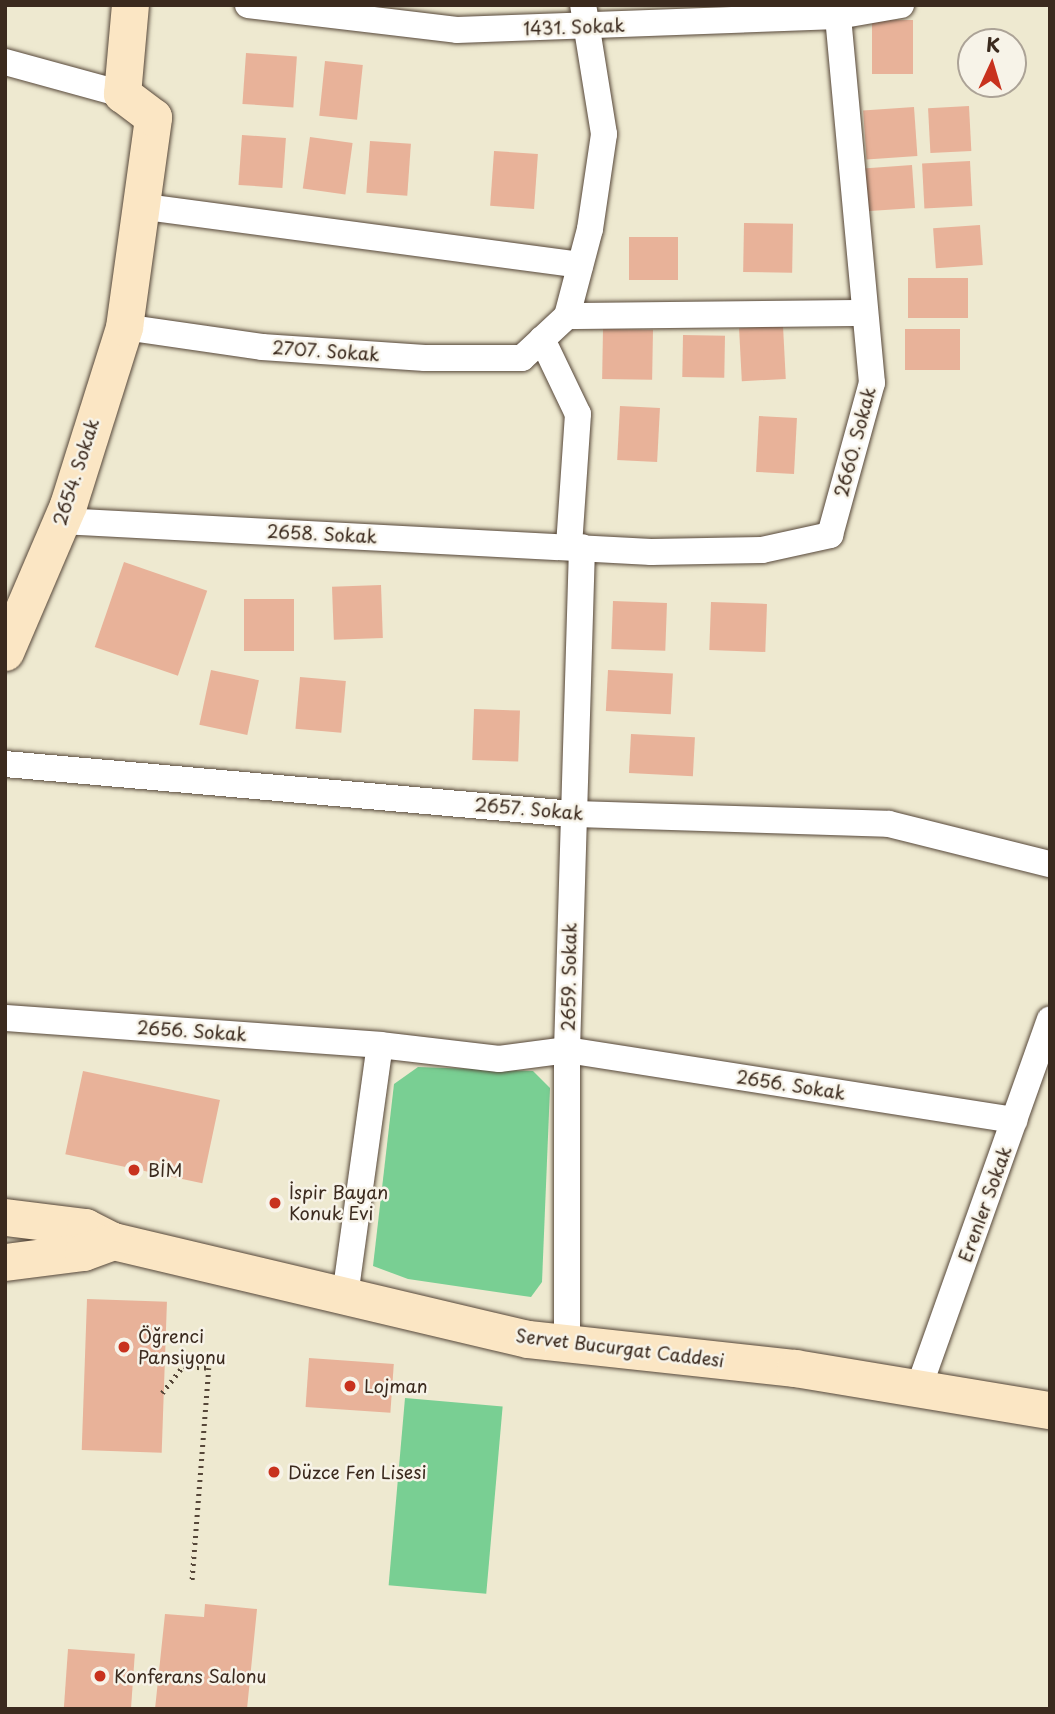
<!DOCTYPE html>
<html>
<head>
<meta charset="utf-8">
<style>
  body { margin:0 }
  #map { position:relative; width:1055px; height:1714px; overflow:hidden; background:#eee9d0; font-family:"Playpen Sans",sans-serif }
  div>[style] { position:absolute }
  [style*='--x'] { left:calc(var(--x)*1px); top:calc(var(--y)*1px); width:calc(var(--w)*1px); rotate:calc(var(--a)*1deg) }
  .green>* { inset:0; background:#79cf93; transform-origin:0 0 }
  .building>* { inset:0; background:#e8b299; transform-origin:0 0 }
  .path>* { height:4.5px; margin-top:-2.25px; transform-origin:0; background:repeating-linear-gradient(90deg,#564739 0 2px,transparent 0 7px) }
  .roads { filter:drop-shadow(0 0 2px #564739) drop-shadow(0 0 2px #564739) }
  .street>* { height:26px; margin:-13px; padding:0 13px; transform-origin:13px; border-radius:13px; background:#fff }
  .secondary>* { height:37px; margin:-18.5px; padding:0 18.5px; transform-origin:18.5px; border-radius:18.5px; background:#fbe6c4 }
  .dots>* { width:19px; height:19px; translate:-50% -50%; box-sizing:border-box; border:4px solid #f7f3e8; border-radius:50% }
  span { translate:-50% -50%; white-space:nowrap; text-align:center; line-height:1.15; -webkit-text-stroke:5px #f7f3e8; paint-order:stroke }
  .street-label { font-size:18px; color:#3b2a1e }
  .poi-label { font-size:18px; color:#3b2a1e }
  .left { translate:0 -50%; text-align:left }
  .frame { position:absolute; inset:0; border:7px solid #3b2a1e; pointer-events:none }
  .north { position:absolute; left:957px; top:28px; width:70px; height:70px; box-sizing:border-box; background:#f7f3e8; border:2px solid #aca397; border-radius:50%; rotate:4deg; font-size:19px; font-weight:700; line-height:28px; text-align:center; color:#3b2a1e }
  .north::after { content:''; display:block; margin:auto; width:24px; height:32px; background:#c8321e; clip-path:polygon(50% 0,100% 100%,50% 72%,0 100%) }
</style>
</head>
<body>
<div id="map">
  <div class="green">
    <div style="clip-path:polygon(418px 1067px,533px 1071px,550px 1088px,542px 1282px,531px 1297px,408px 1279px,373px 1266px,394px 1084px)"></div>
    <div style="left:405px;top:1398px;width:98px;height:188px;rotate:5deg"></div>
  </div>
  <div class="building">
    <div style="left:872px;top:20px;width:41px;height:54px"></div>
    <div style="left:246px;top:53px;width:51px;height:51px;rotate:4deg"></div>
    <div style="left:325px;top:61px;width:38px;height:55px;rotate:6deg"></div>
    <div style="left:969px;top:106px;width:45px;height:41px;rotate:87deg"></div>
    <div style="left:914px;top:107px;width:49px;height:51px;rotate:86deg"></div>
    <div style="left:242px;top:135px;width:44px;height:50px;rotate:4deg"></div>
    <div style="left:310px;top:137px;width:43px;height:52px;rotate:8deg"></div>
    <div style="left:370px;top:141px;width:41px;height:52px;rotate:4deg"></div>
    <div style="left:494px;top:151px;width:44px;height:55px;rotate:4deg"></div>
    <div style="left:970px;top:161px;width:45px;height:48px;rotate:87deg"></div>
    <div style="left:912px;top:165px;width:43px;height:49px;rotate:86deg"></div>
    <div style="left:744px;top:223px;width:49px;height:49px;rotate:1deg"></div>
    <div style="left:980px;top:225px;width:40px;height:47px;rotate:86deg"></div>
    <div style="left:629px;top:237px;width:49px;height:43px"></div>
    <div style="left:968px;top:278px;width:40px;height:60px;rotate:90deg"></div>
    <div style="left:783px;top:326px;width:53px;height:44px;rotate:87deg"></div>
    <div style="left:603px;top:329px;width:50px;height:50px;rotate:1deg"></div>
    <div style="left:960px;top:329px;width:41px;height:55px;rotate:90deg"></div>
    <div style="left:683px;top:335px;width:42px;height:42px;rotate:1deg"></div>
    <div style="left:620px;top:406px;width:40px;height:54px;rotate:3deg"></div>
    <div style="left:759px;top:416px;width:38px;height:56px;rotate:3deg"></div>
    <div style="left:124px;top:562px;width:88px;height:90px;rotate:19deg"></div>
    <div style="left:381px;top:585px;width:53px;height:49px;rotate:88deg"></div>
    <div style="left:244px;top:599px;width:50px;height:52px"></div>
    <div style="left:613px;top:601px;width:54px;height:48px;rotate:2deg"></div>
    <div style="left:711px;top:602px;width:56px;height:48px;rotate:2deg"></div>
    <div style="left:211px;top:670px;width:49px;height:56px;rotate:12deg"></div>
    <div style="left:608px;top:670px;width:65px;height:41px;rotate:3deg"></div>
    <div style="left:300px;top:677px;width:46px;height:52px;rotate:5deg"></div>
    <div style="left:474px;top:709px;width:46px;height:51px;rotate:2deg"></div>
    <div style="left:631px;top:734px;width:64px;height:39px;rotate:3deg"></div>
    <div style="left:83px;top:1071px;width:140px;height:85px;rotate:12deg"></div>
    <div style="left:87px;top:1299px;width:80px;height:151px;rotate:2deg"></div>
    <div style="left:309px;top:1358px;width:85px;height:49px;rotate:4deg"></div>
    <div style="clip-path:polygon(205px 1604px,257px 1609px,247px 1709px,155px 1709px,165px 1614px,204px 1617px)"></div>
    <div style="left:68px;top:1649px;width:67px;height:60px;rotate:4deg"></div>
  </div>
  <div class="path">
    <div style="--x:162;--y:1393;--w:34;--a:-52"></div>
    <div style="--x:183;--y:1366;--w:26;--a:4"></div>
    <div style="--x:209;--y:1368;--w:216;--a:94.5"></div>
  </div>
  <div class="roads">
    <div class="street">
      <div style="--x:248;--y:5;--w:210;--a:6.8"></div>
      <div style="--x:457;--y:30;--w:381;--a:-2.1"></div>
      <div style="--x:838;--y:16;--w:64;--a:-9.9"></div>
      <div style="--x:5;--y:62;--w:121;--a:15.3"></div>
      <div style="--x:139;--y:206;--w:445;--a:7.6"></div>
      <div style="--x:567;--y:316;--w:298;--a:-0.6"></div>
      <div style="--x:124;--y:327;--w:139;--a:8.2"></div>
      <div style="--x:262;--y:347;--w:163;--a:3.9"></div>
      <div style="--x:425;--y:358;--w:97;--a:0"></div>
      <div style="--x:522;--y:358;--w:62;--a:-43"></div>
      <div style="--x:567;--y:316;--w:90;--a:-75.2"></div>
      <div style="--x:590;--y:229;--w:96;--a:-81.6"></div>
      <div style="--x:604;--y:134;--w:131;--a:-99.2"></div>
      <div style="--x:542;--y:339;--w:83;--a:64.4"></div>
      <div style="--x:578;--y:414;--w:132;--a:93.9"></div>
      <div style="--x:61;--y:521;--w:591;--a:3.01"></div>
      <div style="--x:651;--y:552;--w:111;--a:-1"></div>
      <div style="--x:762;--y:550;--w:70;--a:-12.4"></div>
      <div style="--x:830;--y:535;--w:158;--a:-74.6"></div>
      <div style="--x:872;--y:383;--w:380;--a:-95.3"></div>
      <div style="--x:5;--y:764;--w:570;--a:5.03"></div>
      <div style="--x:573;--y:814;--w:316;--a:1.8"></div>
      <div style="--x:889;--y:824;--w:166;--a:14"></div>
      <div style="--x:5;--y:1018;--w:376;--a:4.1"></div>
      <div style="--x:345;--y:1296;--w:253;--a:-82.1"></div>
      <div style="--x:380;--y:1045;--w:120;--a:6.7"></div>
      <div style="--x:499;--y:1059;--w:69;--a:-7.5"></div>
      <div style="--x:567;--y:1050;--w:503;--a:-88.29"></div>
      <div style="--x:567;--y:1342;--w:292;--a:-90"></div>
      <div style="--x:567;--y:1050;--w:453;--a:8.9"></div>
      <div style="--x:919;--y:1387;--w:390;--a:-70.4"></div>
    </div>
    <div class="secondary">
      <div style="--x:5;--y:652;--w:160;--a:-66.8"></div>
      <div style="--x:68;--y:505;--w:187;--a:-72.5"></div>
      <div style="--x:124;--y:327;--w:212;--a:-82.1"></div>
      <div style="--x:153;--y:117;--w:39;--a:-143"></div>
      <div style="--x:122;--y:94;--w:89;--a:-84.9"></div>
      <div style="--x:5;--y:1217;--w:81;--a:7.1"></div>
      <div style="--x:85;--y:1227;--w:31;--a:27"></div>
      <div style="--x:113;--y:1241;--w:426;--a:13.3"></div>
      <div style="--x:528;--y:1339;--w:269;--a:6.2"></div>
      <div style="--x:795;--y:1368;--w:258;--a:9.4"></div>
      <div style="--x:5;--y:1262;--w:79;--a:-7.3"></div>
      <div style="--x:83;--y:1252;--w:32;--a:-20"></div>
    </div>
  </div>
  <div class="dots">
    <div style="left:134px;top:1170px;background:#c8321e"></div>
    <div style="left:275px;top:1203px;background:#c8321e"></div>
    <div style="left:124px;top:1347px;background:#c8321e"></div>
    <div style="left:350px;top:1386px;background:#c8321e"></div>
    <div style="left:274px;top:1472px;background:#c8321e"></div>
    <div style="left:100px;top:1676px;background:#c8321e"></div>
  </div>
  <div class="street-label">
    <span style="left:574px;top:27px;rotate:-2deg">1431. Sokak</span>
    <span style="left:326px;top:351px;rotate:4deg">2707. Sokak</span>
    <span style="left:855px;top:442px;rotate:-75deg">2660. Sokak</span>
    <span style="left:76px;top:472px;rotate:-72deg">2654. Sokak</span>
    <span style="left:322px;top:534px;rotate:3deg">2658. Sokak</span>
    <span style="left:529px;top:809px;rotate:5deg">2657. Sokak</span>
    <span style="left:569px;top:977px;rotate:-89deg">2659. Sokak</span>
    <span style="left:192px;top:1031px;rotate:4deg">2656. Sokak</span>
    <span style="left:791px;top:1085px;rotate:9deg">2656. Sokak</span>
    <span style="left:985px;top:1204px;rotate:-70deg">Erenler Sokak</span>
    <span style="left:620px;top:1348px;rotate:7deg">Servet Bucurgat Caddesi</span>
  </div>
  <div class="poi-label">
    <span class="left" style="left:148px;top:1170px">BİM</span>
    <span class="left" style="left:289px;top:1203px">İspir Bayan<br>Konuk Evi</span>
    <span class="left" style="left:138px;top:1347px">Öğrenci<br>Pansiyonu</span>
    <span class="left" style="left:364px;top:1386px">Lojman</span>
    <span class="left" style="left:288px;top:1472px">Düzce Fen Lisesi</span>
    <span class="left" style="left:114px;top:1676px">Konferans Salonu</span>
  </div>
  <div class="frame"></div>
  <div class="north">K</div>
</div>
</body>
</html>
